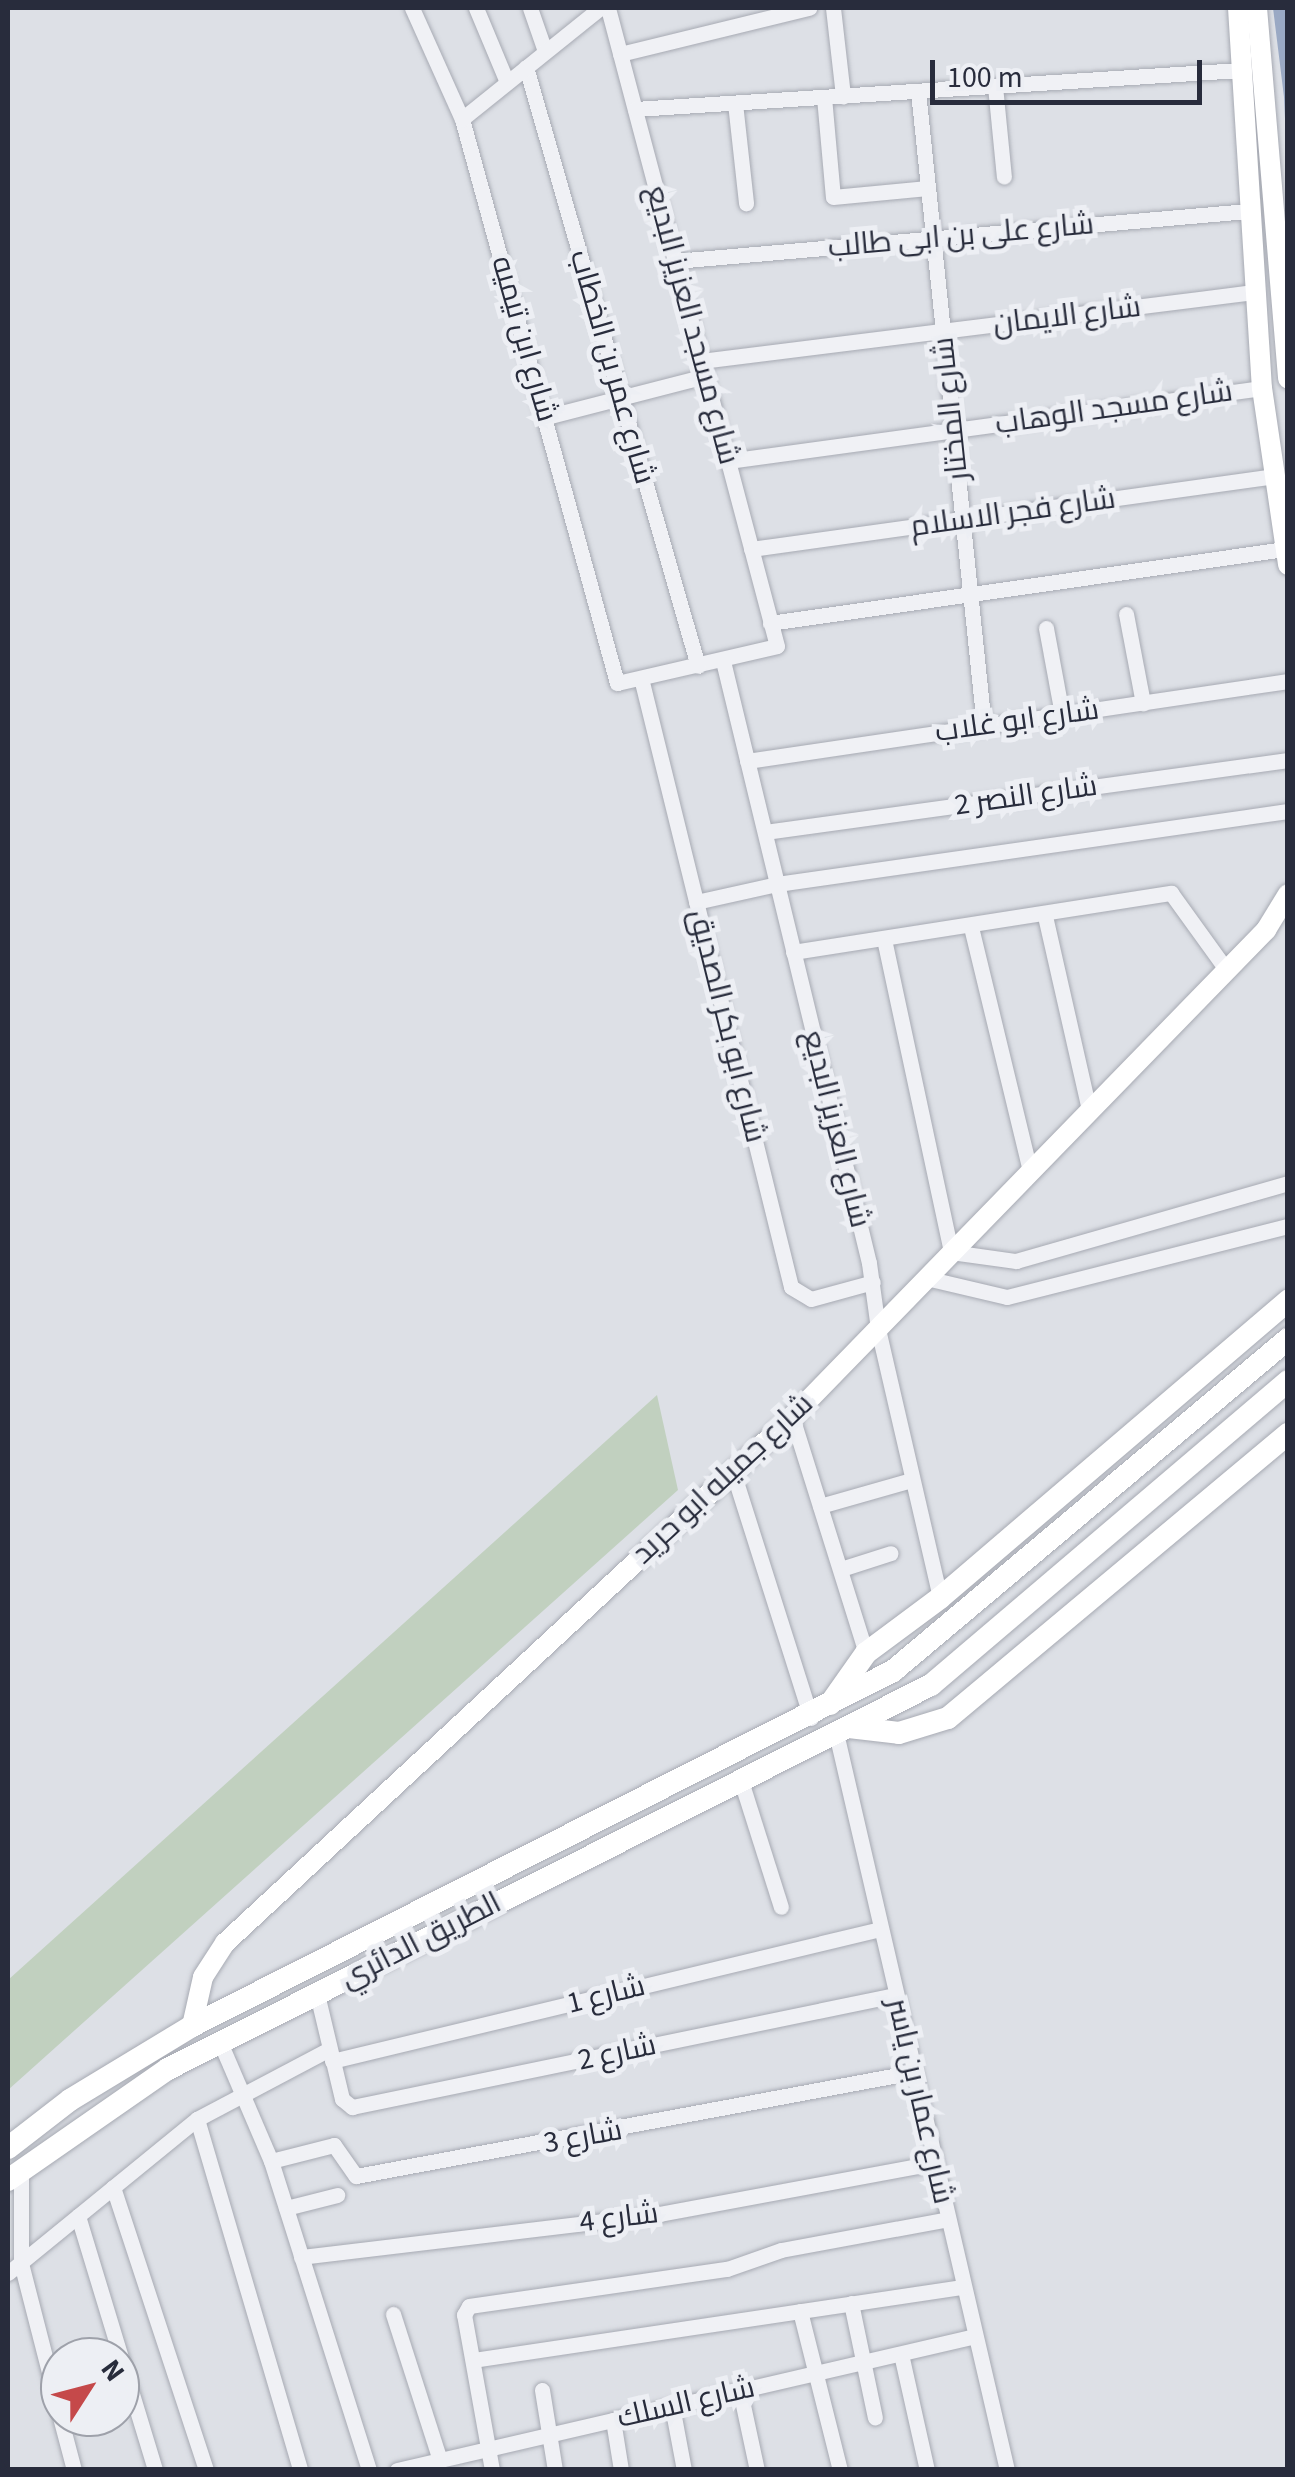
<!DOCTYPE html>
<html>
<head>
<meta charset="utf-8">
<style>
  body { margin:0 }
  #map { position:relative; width:1295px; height:2477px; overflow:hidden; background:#dde0e6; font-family:"Source Sans 3",Cairo,sans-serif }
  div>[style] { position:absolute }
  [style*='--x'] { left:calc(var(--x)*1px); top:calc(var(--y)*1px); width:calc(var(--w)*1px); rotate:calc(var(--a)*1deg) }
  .green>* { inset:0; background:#c1d0bf }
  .water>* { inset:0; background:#9aa9c4 }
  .roads { filter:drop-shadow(0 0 2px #a7aab3) drop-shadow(0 0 2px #a7aab3) }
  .street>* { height:15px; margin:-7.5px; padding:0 7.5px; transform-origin:7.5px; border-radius:7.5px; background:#f0f1f5 }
  .secondary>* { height:20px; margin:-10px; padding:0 10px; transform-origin:10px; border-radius:10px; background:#fff }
  .primary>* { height:22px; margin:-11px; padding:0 11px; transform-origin:11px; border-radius:11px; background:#fff }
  span { translate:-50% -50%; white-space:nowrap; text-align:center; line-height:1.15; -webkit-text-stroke:10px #edeff4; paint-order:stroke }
  .street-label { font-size:30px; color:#282c3c }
  .frame { position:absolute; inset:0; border:10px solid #282c3c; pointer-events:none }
  .north { position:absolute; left:40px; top:2337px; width:100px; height:100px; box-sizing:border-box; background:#edeff4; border:2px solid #9ea1aa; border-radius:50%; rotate:54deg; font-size:28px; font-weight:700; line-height:40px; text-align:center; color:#282c3c }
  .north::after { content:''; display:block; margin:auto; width:35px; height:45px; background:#c5494a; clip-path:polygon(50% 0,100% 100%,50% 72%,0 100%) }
  .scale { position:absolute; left:930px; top:60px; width:272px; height:45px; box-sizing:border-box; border:5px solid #282c3c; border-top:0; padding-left:12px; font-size:30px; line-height:35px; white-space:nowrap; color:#282c3c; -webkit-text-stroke:8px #edeff4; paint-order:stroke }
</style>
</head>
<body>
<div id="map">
  <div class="green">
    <div style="clip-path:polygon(657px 1395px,678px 1490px,8px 2090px,8px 1980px)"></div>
  </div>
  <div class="water">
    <div style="clip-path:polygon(1273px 8px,1287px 8px,1287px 163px,1284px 97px)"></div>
  </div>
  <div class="roads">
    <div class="street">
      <div style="--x:412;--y:8;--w:122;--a:65.8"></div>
      <div style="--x:462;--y:119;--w:585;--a:74.63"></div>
      <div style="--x:617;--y:683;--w:164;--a:-13"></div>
      <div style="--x:777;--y:646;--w:660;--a:-104.84"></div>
      <div style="--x:476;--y:8;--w:80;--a:67.3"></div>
      <div style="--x:530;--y:8;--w:46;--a:70.8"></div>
      <div style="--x:833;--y:8;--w:89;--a:83.5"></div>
      <div style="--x:620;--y:54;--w:195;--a:-13.7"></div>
      <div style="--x:526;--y:67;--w:623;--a:73.98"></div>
      <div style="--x:995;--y:86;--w:91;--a:84.4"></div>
      <div style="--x:918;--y:91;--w:638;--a:84.07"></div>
      <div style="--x:824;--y:97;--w:100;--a:84.9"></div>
      <div style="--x:833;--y:197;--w:95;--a:-5.4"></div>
      <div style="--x:735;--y:103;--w:101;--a:83.7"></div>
      <div style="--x:635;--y:109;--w:605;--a:-3.69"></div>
      <div style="--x:462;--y:119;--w:177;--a:-38.8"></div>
      <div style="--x:675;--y:261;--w:575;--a:-4.99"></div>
      <div style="--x:701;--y:361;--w:557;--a:-7.11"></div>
      <div style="--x:546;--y:417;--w:165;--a:-14.4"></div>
      <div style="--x:728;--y:461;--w:539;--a:-7.78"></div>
      <div style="--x:751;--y:549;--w:529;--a:-7.93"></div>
      <div style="--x:1126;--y:614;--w:91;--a:79.2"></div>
      <div style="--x:770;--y:623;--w:520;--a:-8.18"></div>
      <div style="--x:1046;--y:628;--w:87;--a:79.5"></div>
      <div style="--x:723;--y:661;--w:619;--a:76.37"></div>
      <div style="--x:869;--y:1263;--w:67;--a:82.2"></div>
      <div style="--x:878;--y:1329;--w:276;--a:77"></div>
      <div style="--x:641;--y:678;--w:627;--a:76.16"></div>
      <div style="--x:791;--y:1287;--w:23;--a:31"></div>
      <div style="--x:811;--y:1299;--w:64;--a:-15.3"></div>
      <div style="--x:747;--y:761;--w:547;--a:-8.41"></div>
      <div style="--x:765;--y:832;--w:528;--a:-7.84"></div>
      <div style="--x:696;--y:902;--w:83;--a:-12.5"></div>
      <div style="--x:777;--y:884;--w:516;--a:-8.13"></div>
      <div style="--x:1045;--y:916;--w:198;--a:77.2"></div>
      <div style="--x:971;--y:927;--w:251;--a:76.4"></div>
      <div style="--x:884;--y:939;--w:320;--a:77.9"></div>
      <div style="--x:951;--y:1252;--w:66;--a:7.9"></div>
      <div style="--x:1016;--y:1261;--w:283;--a:-16"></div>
      <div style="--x:793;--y:952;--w:383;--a:-8.9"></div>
      <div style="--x:1171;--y:893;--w:92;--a:54.2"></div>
      <div style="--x:926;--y:1278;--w:83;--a:13.2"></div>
      <div style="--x:1007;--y:1297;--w:290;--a:-14.2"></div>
      <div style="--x:792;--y:1417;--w:247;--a:72.6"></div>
      <div style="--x:733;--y:1472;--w:258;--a:72.4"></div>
      <div style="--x:820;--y:1506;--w:95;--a:-15.9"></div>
      <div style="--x:841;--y:1569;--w:52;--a:-17.7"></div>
      <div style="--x:836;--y:1733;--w:757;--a:76.94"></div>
      <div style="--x:741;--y:1781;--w:132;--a:72.4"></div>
      <div style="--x:317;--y:1994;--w:108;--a:76.6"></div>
      <div style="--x:342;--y:2099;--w:13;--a:39"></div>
      <div style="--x:352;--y:2107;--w:554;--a:-11.65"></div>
      <div style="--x:220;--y:2042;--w:129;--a:66.8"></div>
      <div style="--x:271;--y:2161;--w:324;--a:72.4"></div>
      <div style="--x:332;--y:2061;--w:564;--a:-13.54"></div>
      <div style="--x:197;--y:2119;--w:366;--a:73.6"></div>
      <div style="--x:271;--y:2161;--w:65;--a:-14.3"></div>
      <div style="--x:334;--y:2145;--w:38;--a:55"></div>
      <div style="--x:356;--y:2176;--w:568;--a:-10.56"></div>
      <div style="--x:21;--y:2168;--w:95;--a:90"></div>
      <div style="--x:21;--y:2263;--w:157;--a:75.6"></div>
      <div style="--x:113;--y:2187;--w:298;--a:71.8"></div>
      <div style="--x:286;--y:2208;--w:53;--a:-14.3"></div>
      <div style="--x:78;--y:2216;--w:265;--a:73.1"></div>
      <div style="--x:301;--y:2257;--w:361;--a:-6.8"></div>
      <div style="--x:659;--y:2214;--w:281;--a:-10.5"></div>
      <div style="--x:8;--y:2273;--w:244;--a:-39.2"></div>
      <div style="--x:197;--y:2119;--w:149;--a:-27.9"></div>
      <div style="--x:851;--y:2303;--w:117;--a:78.2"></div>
      <div style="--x:800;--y:2311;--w:164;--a:75.9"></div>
      <div style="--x:393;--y:2314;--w:153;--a:72.2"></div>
      <div style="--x:901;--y:2354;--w:119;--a:77.4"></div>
      <div style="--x:473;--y:2360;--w:496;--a:-8.5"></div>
      <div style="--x:542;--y:2390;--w:81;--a:80.8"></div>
      <div style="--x:740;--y:2391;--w:81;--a:77.9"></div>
      <div style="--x:672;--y:2406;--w:65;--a:79.4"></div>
      <div style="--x:60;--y:2417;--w:55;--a:75.2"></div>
      <div style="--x:613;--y:2420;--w:51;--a:80.9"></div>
      <div style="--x:397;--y:2470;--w:593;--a:-13.05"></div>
      <div style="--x:492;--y:2470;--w:158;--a:-100.2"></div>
      <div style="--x:464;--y:2315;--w:10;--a:-61"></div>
      <div style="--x:469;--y:2306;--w:261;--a:-8.2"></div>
      <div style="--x:727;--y:2269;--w:57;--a:-19.4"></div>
      <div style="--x:781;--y:2250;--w:170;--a:-10.5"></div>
    </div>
    <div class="secondary">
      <div style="--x:1238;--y:8;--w:381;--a:86.4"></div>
      <div style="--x:1262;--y:388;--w:179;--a:81.6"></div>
      <div style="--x:1257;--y:8;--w:372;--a:85.2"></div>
      <div style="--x:192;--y:2026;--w:50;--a:-77.3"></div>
      <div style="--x:203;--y:1977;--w:40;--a:-57.1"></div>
      <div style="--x:225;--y:1943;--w:773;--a:-42.85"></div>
      <div style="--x:792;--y:1417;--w:680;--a:-45.78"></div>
      <div style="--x:1266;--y:930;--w:42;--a:-58.6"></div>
    </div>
    <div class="primary">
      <div style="--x:830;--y:1704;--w:62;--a:-54.8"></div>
      <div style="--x:866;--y:1653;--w:92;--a:-36.6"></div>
      <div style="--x:940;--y:1598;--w:458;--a:-40.5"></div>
      <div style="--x:849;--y:1727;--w:50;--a:6.8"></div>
      <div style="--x:899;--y:1733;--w:51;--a:-17"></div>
      <div style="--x:948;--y:1718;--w:443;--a:-39.9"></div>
      <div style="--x:8;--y:2148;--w:78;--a:-37.7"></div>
      <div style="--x:70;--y:2100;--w:143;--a:-31.2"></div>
      <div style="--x:192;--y:2026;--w:786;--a:-26.86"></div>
      <div style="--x:893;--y:1671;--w:516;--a:-40.05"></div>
      <div style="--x:8;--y:2180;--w:195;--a:-34.8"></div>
      <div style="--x:168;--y:2069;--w:854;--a:-26.72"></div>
      <div style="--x:931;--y:1685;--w:469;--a:-40.4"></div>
    </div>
  </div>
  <div class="street-label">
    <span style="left:961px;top:236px;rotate:-5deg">شارع على بن ابى طالب</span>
    <span style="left:1067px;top:316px;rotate:-7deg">شارع الايمان</span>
    <span style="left:692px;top:325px;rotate:75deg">شارع مسجد العزيز البديع</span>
    <span style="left:524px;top:339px;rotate:74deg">شارع ابن تيميه</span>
    <span style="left:612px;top:367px;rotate:74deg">شارع عمر بن الخطاب</span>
    <span style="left:1114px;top:408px;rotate:-8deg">شارع مسجد الوهاب</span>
    <span style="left:951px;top:409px;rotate:-96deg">شارع المختار</span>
    <span style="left:1013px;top:513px;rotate:-8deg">شارع فجر الاسلام</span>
    <span style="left:1017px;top:721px;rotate:-8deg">شارع ابو غلاب</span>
    <span style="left:1026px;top:796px;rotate:-8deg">شارع النصر 2</span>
    <span style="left:727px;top:1026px;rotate:76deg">شارع ابو بكر الصديق</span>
    <span style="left:836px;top:1129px;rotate:76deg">شارع العزيز البديع</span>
    <span style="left:723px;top:1479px;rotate:-43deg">شارع جميله ابو حريد</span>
    <span style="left:421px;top:1941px;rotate:-27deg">الطريق الدائري</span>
    <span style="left:606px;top:1995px;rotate:-14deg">شارع 1</span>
    <span style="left:617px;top:2053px;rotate:-12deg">شارع 2</span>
    <span style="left:920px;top:2101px;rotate:77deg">شارع عمار بن ياسر</span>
    <span style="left:583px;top:2137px;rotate:-10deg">شارع 3</span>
    <span style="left:619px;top:2218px;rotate:-7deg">شارع 4</span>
    <span style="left:686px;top:2403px;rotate:-13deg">شارع السلك</span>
  </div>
  <div class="frame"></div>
  <div class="north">N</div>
  <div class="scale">100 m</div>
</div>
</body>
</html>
